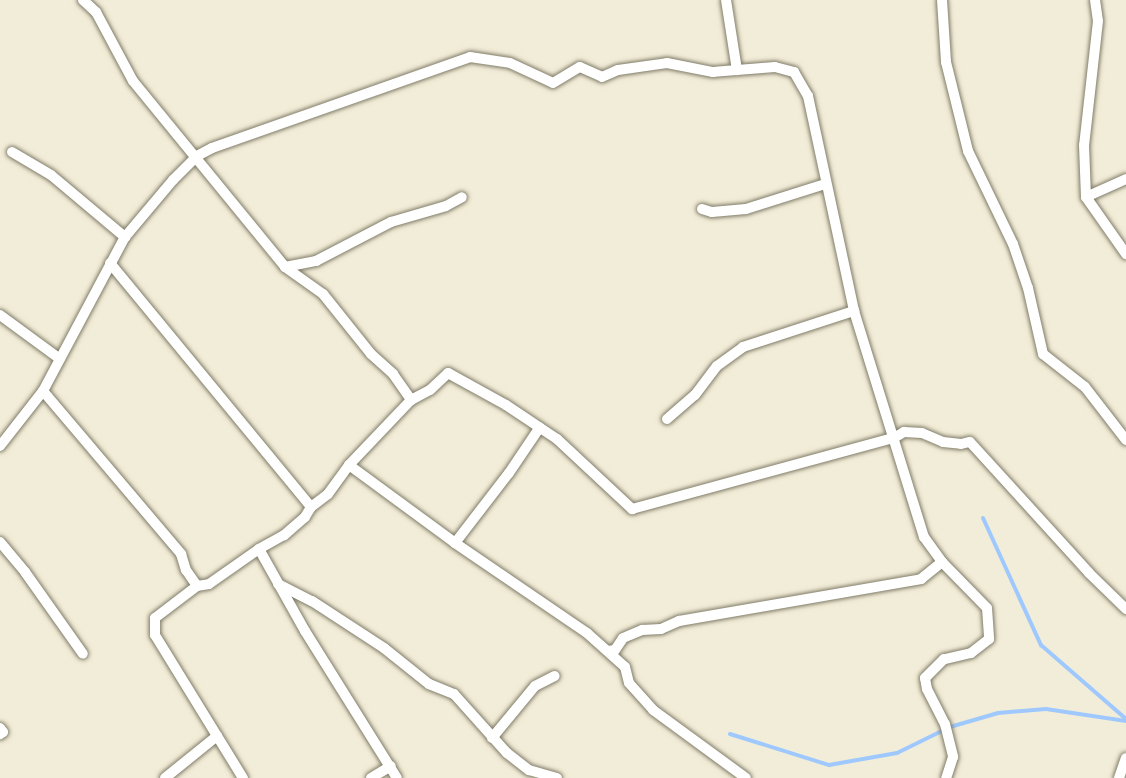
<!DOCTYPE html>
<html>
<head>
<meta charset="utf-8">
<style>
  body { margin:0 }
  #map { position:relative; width:1126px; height:778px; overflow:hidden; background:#f2edd8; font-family:"Source Sans 3",sans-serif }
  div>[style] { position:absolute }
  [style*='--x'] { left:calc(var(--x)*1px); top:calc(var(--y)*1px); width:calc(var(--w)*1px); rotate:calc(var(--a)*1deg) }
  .stream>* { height:4px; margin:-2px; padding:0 2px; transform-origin:2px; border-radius:2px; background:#9fc9fe }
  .roads { filter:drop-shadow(0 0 2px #807c68) drop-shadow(0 0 2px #807c68) }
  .minor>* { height:10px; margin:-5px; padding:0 5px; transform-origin:5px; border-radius:5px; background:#fff }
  span { translate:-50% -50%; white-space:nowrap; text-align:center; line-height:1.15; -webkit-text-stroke:6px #f2edd8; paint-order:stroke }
</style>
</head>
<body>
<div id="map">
  <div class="stream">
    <div style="--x:983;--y:518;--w:140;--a:65.5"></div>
    <div style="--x:1041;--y:645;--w:113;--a:41"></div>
    <div style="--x:730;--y:734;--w:104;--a:17.4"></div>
    <div style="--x:829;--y:765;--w:69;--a:-10"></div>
    <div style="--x:897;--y:753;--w:59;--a:-26.1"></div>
    <div style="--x:950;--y:727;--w:50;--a:-16.3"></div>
    <div style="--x:998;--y:713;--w:48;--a:-4.8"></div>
    <div style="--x:1046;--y:709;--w:81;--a:8.5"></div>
  </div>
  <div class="roads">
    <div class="minor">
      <div style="--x:83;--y:0;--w:18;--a:43"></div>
      <div style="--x:96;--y:12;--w:78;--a:61.8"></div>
      <div style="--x:133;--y:81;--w:240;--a:50.7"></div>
      <div style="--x:285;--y:267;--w:47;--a:35.4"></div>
      <div style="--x:323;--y:294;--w:77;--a:51.3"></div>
      <div style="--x:371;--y:354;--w:30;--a:42"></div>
      <div style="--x:393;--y:374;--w:32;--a:55"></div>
      <div style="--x:726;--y:0;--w:71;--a:81.1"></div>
      <div style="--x:942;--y:0;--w:62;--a:86.3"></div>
      <div style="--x:946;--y:62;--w:92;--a:76.1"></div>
      <div style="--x:968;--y:151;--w:103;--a:64.2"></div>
      <div style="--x:1013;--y:244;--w:46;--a:71.2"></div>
      <div style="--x:1028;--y:288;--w:68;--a:77.2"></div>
      <div style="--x:1043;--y:354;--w:53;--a:38.2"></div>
      <div style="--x:1085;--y:387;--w:67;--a:52.3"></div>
      <div style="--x:1095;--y:0;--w:21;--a:82"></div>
      <div style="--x:1098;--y:21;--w:125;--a:96.4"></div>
      <div style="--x:1084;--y:145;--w:52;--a:87.8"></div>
      <div style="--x:1086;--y:197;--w:70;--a:54.9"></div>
      <div style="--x:12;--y:152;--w:45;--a:30.5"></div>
      <div style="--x:51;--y:175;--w:97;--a:40"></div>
      <div style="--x:1086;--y:197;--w:44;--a:-24.2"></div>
      <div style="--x:702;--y:209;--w:10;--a:17"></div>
      <div style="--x:712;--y:212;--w:34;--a:-5"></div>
      <div style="--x:746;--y:209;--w:83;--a:-17.6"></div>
      <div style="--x:110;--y:263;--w:316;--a:50.5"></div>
      <div style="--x:311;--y:507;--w:12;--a:121"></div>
      <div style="--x:305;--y:517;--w:28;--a:139"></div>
      <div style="--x:284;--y:535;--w:29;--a:151"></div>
      <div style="--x:285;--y:267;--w:32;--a:-11"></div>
      <div style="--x:316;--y:261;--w:85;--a:-27.5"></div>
      <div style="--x:391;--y:222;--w:57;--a:-16.2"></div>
      <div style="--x:446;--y:206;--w:18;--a:-29"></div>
      <div style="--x:0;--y:315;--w:74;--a:36.3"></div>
      <div style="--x:43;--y:391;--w:214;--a:49.7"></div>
      <div style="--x:181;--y:554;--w:17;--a:73"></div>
      <div style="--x:186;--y:570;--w:19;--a:55"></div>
      <div style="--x:197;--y:586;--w:53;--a:142.7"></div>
      <div style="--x:155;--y:618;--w:17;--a:90"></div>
      <div style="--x:155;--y:635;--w:168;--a:58.4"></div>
      <div style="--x:667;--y:419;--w:37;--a:-41"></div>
      <div style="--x:695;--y:395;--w:36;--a:-53"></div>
      <div style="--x:717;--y:366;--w:32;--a:-36"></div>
      <div style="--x:743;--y:347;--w:117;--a:-18"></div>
      <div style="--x:0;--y:446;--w:70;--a:-52"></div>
      <div style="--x:43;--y:391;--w:174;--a:-62"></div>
      <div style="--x:125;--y:237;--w:75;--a:-49.9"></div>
      <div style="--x:173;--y:180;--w:34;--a:-45"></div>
      <div style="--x:197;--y:156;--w:17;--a:-28"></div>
      <div style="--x:212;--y:148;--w:274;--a:-19.4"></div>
      <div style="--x:470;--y:57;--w:40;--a:8.5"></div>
      <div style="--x:510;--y:63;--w:47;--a:24.9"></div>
      <div style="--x:553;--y:83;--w:31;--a:-31"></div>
      <div style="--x:580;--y:67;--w:24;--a:24"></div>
      <div style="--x:602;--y:77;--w:17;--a:-24"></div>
      <div style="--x:618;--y:70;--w:49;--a:-8.1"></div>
      <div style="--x:667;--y:63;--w:47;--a:11.1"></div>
      <div style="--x:713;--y:72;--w:62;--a:-4.6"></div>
      <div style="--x:775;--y:67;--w:20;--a:15"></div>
      <div style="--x:794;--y:72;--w:28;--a:60"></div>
      <div style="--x:808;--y:96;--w:220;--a:77.9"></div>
      <div style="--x:854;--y:311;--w:237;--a:72.8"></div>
      <div style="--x:924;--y:537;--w:31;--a:54"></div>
      <div style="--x:942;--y:562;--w:64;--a:45.6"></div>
      <div style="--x:987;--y:608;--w:31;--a:86"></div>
      <div style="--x:989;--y:639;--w:23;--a:142"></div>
      <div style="--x:971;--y:653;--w:28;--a:167"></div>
      <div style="--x:944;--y:659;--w:27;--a:135"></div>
      <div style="--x:925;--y:678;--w:11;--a:80"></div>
      <div style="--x:927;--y:689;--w:39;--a:63"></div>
      <div style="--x:945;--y:724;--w:34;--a:76"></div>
      <div style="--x:953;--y:757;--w:22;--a:108"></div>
      <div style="--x:349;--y:465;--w:90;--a:-46.4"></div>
      <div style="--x:411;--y:400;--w:21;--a:-28"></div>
      <div style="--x:430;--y:390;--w:25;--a:-43"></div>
      <div style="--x:448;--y:373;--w:66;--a:28.9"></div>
      <div style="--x:506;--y:405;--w:61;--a:33.7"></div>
      <div style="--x:557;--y:439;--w:103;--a:43"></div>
      <div style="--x:632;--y:509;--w:271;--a:-15.2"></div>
      <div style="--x:894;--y:438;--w:12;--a:-31"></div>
      <div style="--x:904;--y:432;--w:18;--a:3"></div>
      <div style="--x:922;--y:433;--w:23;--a:23"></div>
      <div style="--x:943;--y:442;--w:18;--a:6"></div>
      <div style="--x:961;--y:444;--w:9;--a:-13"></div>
      <div style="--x:970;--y:442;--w:177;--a:47.7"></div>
      <div style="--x:1089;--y:573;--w:52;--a:44.2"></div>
      <div style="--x:311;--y:507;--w:21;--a:-37"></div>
      <div style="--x:328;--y:494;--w:36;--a:-54"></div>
      <div style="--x:349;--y:465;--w:132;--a:36.3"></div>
      <div style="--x:455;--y:543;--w:160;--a:34.3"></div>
      <div style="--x:587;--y:633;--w:51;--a:41.8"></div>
      <div style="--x:625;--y:667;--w:16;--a:76"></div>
      <div style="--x:629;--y:683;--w:36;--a:48"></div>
      <div style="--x:653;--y:710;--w:115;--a:36.2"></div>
      <div style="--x:0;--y:542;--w:39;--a:50"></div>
      <div style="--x:25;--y:572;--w:100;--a:54.7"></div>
      <div style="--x:455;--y:543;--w:88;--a:-52.4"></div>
      <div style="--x:509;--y:473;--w:55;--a:-56"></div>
      <div style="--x:278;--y:584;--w:38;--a:27"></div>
      <div style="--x:312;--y:601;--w:86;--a:33.1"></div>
      <div style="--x:384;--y:648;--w:58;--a:38.7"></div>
      <div style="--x:429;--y:684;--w:27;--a:22"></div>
      <div style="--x:454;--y:694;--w:79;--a:48.1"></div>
      <div style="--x:507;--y:753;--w:28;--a:38"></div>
      <div style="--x:529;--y:770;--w:29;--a:16"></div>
      <div style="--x:197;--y:586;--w:12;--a:-9"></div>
      <div style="--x:209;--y:584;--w:61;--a:-35"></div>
      <div style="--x:259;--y:549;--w:94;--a:60.7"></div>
      <div style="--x:305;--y:631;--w:173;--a:58"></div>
      <div style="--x:608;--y:651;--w:7;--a:-8"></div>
      <div style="--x:615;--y:650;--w:14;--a:-56"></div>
      <div style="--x:623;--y:638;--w:21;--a:-23"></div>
      <div style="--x:642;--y:630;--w:19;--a:-3"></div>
      <div style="--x:661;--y:629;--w:20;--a:-24"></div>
      <div style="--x:679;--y:621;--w:246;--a:-9.8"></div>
      <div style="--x:921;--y:579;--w:27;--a:-39"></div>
      <div style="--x:0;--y:728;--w:5;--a:53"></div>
      <div style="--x:3;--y:732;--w:4;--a:146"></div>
      <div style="--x:492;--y:738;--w:67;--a:-50.4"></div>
      <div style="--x:535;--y:686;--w:22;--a:-27"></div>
      <div style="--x:165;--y:778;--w:67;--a:-38.9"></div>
      <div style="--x:371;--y:778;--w:23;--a:-31"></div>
      <div style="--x:1119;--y:778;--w:21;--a:-71"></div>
    </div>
  </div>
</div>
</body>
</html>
